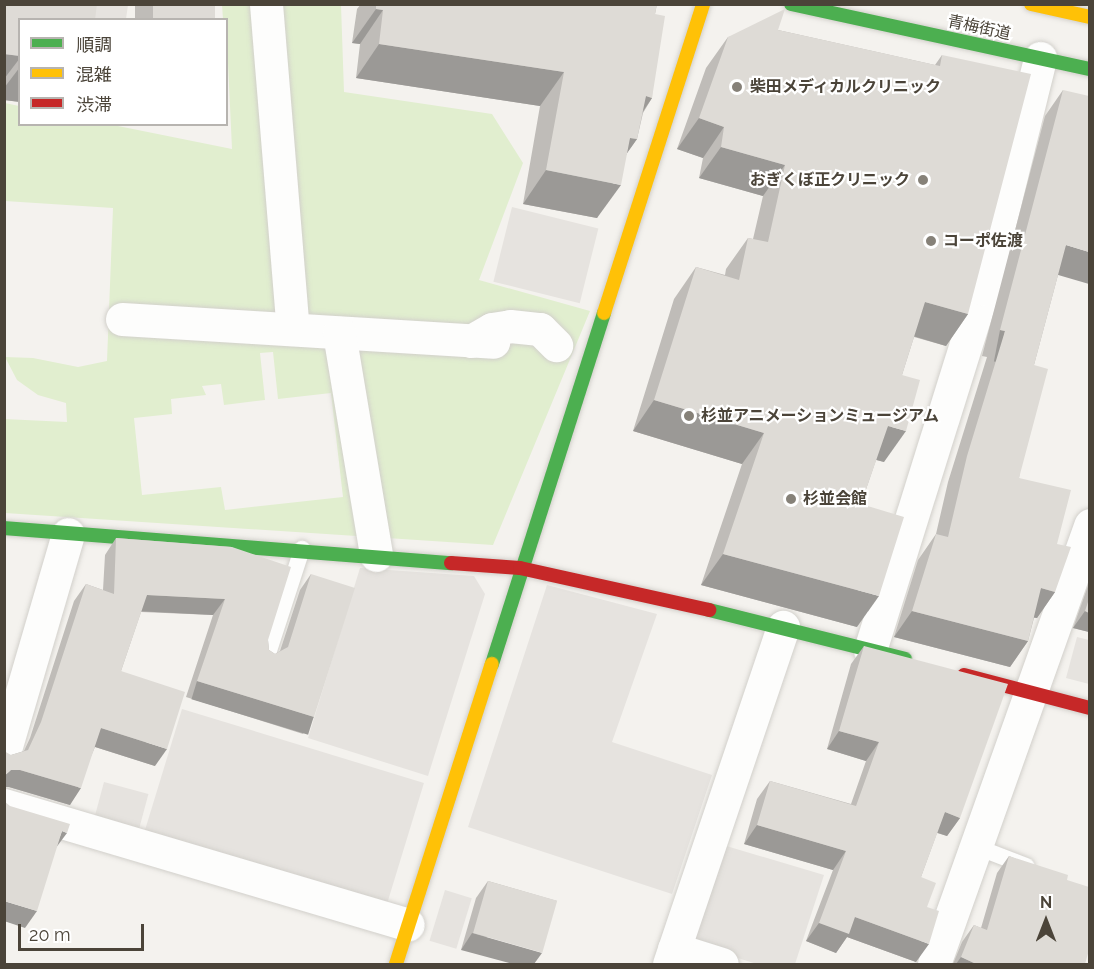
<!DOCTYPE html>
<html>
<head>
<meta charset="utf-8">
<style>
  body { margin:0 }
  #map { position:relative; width:1094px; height:969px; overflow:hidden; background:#f4f2ee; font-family:Raleway,"Noto Sans JP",sans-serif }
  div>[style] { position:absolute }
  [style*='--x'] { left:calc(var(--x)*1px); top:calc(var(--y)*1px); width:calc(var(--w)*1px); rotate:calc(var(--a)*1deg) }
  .green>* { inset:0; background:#e1eecf }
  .parking>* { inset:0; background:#e6e3df; transform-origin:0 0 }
  .roads { filter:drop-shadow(0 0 2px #d2d0cb) drop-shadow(0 0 2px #d2d0cb) }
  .lane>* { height:16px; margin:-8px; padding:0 8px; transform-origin:8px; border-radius:8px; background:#fdfdfc }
  .street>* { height:33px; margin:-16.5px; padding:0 16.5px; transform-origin:16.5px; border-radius:16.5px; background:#fdfdfc }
  .fast>* { height:14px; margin:-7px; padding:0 7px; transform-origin:7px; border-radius:7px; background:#4caf50 }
  .slow>* { height:14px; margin:-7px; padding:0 7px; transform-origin:7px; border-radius:7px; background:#ffc107 }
  .jam>* { height:14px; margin:-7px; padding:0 7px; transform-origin:7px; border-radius:7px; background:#c62828 }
  .wall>* { inset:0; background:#bfbcb8; transform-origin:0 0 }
  .shaded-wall>* { inset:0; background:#9b9996; transform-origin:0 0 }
  .building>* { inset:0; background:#dedbd6; transform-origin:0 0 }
  .dots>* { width:16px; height:16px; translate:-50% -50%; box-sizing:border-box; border:3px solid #fff; border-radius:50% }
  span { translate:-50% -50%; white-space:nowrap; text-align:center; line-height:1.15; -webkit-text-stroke:4.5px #fff; paint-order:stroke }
  .street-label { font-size:16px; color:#4b4439 }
  .poi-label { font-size:16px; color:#4b4439; font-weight:700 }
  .left { translate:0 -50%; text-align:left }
  .right { translate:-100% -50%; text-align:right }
  .frame { position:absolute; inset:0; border:6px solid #4b4439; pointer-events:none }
  .legend { position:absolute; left:18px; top:18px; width:210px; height:108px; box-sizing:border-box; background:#fff; border:2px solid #b7b4b0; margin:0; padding:8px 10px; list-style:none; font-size:18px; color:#4b4439 }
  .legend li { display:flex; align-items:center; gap:12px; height:30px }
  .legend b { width:30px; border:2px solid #b7b4b0 }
  .north { position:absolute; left:1016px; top:891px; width:60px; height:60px; -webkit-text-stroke:4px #fff; paint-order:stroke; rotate:0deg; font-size:16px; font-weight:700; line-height:24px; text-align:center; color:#4b4439 }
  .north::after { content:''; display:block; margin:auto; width:21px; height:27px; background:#4b4439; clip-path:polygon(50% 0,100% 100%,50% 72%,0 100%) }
  .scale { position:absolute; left:18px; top:924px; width:126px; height:27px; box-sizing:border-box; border:3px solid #4b4439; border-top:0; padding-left:8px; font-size:18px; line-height:21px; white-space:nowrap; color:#4b4439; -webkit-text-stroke:4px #fff; paint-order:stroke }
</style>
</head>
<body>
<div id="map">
  <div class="green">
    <div style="clip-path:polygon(evenodd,222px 5px,341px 5px,344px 92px,492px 114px,523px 163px,479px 280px,590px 311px,493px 545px,5px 513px,4px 419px,67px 422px,66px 403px,38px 395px,17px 380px,5px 357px,33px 358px,78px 367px,107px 361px,113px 208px,5px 201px,5px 103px,19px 106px,20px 124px,113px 125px,232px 149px,226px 20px,223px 19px,222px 5px,273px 352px,278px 399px,331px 393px,343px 497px,225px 510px,221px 487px,142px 495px,134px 418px,172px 414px,171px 399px,206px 395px,202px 386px,221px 384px,224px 405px,265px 400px,260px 353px,273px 352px)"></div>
  </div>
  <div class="parking">
    <div style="clip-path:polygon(87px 5px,128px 5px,126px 19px,85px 20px)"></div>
    <div style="left:512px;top:207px;width:89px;height:77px;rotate:14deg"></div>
    <div style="clip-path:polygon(360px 568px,474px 576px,485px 594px,428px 776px,308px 738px)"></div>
    <div style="clip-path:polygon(547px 585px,657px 614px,612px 742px,712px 775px,672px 894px,468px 827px)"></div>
    <div style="clip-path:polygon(1077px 637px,1089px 640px,1089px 684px,1066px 678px)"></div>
    <div style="left:182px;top:709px;width:253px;height:127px;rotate:17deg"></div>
    <div style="left:104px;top:782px;width:46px;height:36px;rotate:15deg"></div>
    <div style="clip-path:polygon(723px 845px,824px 875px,795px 964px,757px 964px,699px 946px,693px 936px)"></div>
    <div style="left:445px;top:890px;width:28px;height:53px;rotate:17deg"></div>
  </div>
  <div class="roads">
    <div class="lane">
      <div style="--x:266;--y:660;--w:117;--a:-72"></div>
      <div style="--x:977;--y:847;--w:53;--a:21.2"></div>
    </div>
    <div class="street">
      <div style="--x:266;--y:4;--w:326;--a:85.3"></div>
      <div style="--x:122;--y:319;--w:372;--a:3.5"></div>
      <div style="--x:339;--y:333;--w:225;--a:80.5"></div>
      <div style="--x:471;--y:341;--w:24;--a:-30"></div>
      <div style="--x:492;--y:329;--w:18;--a:-9"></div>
      <div style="--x:510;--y:326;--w:30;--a:6"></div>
      <div style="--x:540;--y:329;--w:23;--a:45"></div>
      <div style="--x:870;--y:650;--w:378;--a:-72.6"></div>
      <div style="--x:983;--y:289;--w:238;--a:-76.1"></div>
      <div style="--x:4;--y:753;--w:228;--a:-73.7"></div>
      <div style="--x:4;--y:805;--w:421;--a:16.5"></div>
      <div style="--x:674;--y:949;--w:50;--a:17.4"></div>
      <div style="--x:669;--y:964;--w:356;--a:-71.3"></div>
      <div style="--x:934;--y:964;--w:466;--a:-70.4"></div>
    </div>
    <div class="fast">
      <div style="--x:791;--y:4;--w:306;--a:12.3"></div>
      <div style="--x:4;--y:528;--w:448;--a:4.5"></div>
      <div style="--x:709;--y:610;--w:202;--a:14"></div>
      <div style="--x:492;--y:664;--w:368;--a:-72.3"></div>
    </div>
    <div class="slow">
      <div style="--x:1031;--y:4;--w:60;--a:12.4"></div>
      <div style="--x:604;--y:313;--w:324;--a:-72.2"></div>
      <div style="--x:396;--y:964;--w:315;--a:-72.3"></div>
    </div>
    <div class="jam">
      <div style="--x:451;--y:563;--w:69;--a:4.1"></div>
      <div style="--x:520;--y:568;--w:194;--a:12.5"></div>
      <div style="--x:964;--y:675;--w:130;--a:14.7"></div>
    </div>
  </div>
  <div class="wall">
    <div style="clip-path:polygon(4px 4px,20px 20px,20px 102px,4px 100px)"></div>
    <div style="left:135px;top:4px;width:80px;height:16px"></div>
    <div style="clip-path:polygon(361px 4px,657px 4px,655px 14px,652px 98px,643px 113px,637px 139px,627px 153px,597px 218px,523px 204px,540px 106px,356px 78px,360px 44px,352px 43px,357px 9px)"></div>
    <div style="clip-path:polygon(778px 30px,935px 65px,942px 55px,968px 314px,946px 346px,914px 337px,902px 375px,884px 462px,876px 460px,861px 504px,857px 627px,701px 585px,742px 464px,633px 431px,674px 299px,696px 267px,725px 275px,726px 269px,748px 238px,753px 239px,763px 196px,699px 178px,703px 158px,677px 149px,706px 68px,728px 37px)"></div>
    <div style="clip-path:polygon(1063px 90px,1058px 275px,1034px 365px,1019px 478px,1057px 544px,1055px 592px,1037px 618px,1034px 618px,1028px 641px,1010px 667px,894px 637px,918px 560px,936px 534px,948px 482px,987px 357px,982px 356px,1045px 116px)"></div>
    <div style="clip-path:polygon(116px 538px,232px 547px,268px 640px,269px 650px,275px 654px,280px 651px,300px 590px,311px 574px,314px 717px,303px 734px,186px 697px,213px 615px,141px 612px,121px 671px,155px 766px,95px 747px,70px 805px,9px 787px,11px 755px,24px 751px,30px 738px,74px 601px,86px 584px,103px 590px,105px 555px)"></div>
    <div style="clip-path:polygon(1089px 583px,1089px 632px,1073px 628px)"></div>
    <div style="clip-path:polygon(864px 646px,960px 818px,947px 836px,937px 833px,921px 877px,927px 907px,916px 962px,847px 937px,836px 953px,806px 941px,833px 870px,744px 844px,757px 799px,770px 781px,851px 804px,866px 761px,827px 749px,851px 664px)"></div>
    <div style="clip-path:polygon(1009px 856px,1067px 880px,1085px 964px,953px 964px,962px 942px,974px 925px,981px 928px,997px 873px)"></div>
    <div style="clip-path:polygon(488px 881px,557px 901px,461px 950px,476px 898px)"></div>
  </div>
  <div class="shaded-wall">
    <div style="clip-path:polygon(376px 9px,383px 10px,360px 44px,352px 43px)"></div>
    <div style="clip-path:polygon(379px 44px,564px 72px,540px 106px,356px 78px)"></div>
    <div style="clip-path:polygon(4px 54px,20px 56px,20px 58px,4px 79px)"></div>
    <div style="clip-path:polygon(20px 67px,20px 102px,4px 100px,4px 88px)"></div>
    <div style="clip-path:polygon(646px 96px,652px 98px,629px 132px)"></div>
    <div style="clip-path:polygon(699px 118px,724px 127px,703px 158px,677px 149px)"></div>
    <div style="clip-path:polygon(630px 138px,637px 139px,613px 173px)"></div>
    <div style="clip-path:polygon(721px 147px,785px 165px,763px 196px,699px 178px)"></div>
    <div style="clip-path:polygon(546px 170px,621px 185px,597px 218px,523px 204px)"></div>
    <div style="clip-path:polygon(1066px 245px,1089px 252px,1089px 284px,1048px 272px)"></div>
    <div style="clip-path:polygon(925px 302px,968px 314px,946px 346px,903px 333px)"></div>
    <div style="left:1000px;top:330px;width:5px;height:32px;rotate:11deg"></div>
    <div style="clip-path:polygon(654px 400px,764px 433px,742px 464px,633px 431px)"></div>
    <div style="clip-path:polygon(888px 426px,906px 431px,884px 462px,866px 457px)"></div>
    <div style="clip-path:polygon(723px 554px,879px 596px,857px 627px,701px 585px)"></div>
    <div style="clip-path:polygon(1041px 588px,1055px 592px,1037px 618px,1023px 615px)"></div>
    <div style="clip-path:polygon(147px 595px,225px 599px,213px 615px,135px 611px)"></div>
    <div style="clip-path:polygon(912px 611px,1028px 641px,1010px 667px,894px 637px)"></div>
    <div style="clip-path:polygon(1085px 611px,1089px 613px,1089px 632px,1073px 628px)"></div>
    <div style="left:197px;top:681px;width:122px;height:19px;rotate:17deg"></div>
    <div style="clip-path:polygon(101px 728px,167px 749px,155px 766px,89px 745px)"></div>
    <div style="clip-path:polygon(839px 731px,879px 742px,866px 761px,827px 749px)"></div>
    <div style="clip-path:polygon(11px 770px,20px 770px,81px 788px,70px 805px,9px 787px,4px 787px,4px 776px)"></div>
    <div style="clip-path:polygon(945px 812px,960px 818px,947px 836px,932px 831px)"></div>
    <div style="clip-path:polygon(757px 825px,846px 851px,833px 870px,744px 844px)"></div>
    <div style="clip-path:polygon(62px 831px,67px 833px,55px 849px)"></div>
    <div style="clip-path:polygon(4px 901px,37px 911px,25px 928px,4px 921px)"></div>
    <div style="clip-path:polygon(855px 917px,929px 944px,916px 962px,847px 937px,836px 953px,806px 941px,819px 923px)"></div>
    <div style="clip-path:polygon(472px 933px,542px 953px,534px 964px,513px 964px,461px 950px)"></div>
    <div style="clip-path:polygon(961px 957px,974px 963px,973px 964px,956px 964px)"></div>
  </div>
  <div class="building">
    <div style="clip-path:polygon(4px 4px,97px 4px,95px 20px,20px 20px,20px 56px,4px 54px)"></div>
    <div style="left:153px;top:4px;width:62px;height:16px"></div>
    <div style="clip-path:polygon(376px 4px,657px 4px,655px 14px,665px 16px,652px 98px,646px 96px,637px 139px,630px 138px,621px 185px,546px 170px,564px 72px,379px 44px,383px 10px,376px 9px)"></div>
    <div style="clip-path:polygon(785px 9px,778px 30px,940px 66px,942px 55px,1031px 74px,968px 314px,925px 302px,902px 375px,920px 380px,906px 431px,888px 426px,861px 504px,904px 517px,879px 596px,723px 554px,764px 433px,654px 400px,696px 267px,739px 280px,748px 238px,768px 242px,785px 165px,721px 147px,724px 127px,699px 118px,728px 37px)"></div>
    <div style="clip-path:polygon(1063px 90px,1089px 96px,1089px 252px,1066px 245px,1034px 365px,1048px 369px,1019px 478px,1071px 490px,1057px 544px,1071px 547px,1055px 592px,1041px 588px,1028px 641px,912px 611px,936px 534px,948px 537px,967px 456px,1005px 331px,1000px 330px)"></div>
    <div style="clip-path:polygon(116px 538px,232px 547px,291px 567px,268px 640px,269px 650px,275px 654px,288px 647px,311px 574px,355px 588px,314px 717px,197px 681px,225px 599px,147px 595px,121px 671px,185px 692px,167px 749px,101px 728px,81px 788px,20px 770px,11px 770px,4px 776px,4px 751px,11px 755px,28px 750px,41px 722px,86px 584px,114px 594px)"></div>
    <div style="clip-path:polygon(1089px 599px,1089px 613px,1085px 611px)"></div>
    <div style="clip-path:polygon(864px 646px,1008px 684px,960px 818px,945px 812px,921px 877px,936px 883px,927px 907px,939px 911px,929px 944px,855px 917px,849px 934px,819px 923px,846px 851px,757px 825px,770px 781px,856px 806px,879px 742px,839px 731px)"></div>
    <div style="clip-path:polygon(4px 801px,10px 806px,70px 824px,67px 833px,62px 831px,37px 911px,4px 901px)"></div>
    <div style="clip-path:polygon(1009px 856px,1068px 875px,1067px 880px,1089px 887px,1089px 950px,1085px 964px,974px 964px,974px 963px,961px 957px,974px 925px,987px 930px)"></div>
    <div style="left:488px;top:881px;width:72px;height:54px;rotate:16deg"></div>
  </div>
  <div class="dots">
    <div style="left:737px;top:87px;background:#868178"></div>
    <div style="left:923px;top:180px;background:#868178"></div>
    <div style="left:931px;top:241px;background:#868178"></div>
    <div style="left:689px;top:416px;background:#868178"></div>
    <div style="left:791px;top:499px;background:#868178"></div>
  </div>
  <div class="street-label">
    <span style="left:979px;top:28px;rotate:12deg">青梅街道</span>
  </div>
  <div class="poi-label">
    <span class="left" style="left:750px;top:87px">柴田メディカルクリニック</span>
    <span class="right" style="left:910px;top:180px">おぎくぼ正クリニック</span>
    <span class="left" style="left:943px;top:241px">コーポ佐渡</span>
    <span class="left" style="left:701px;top:416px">杉並アニメーションミュージアム</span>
    <span class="left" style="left:803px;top:499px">杉並会館</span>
  </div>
  <div class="frame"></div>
  <ul class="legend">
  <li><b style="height:8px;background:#4caf50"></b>順調</li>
  <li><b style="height:8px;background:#ffc107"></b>混雑</li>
  <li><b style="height:8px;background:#c62828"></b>渋滞</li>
  </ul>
  <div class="north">N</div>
  <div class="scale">20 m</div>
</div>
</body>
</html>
